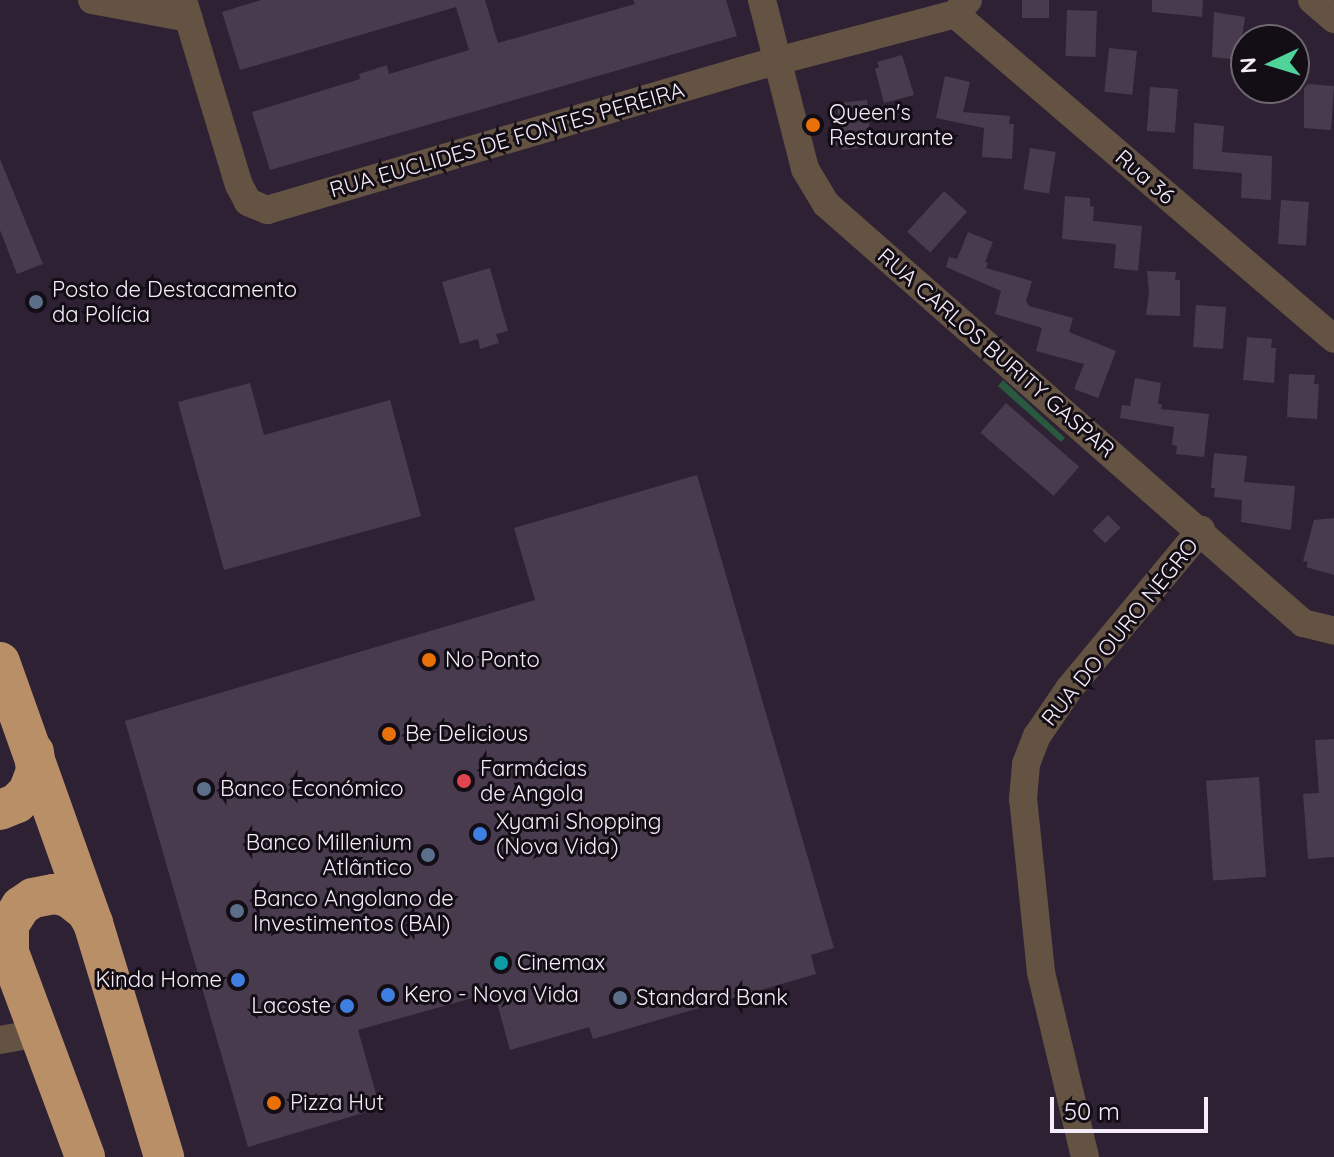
<!DOCTYPE html>
<html>
<head>
<meta charset="utf-8">
<style>
  body { margin:0 }
  #map { position:relative; width:1334px; height:1157px; overflow:hidden; background:#2e2133; font-family:Quicksand,sans-serif }
  div>[style] { position:absolute }
  [style*='--x'] { left:calc(var(--x)*1px); top:calc(var(--y)*1px); width:calc(var(--w)*1px); rotate:calc(var(--a)*1deg) }
  .green>* { inset:0; background:#295a40 }
  .building>* { inset:0; background:#493b4e; transform-origin:0 0 }
  .minor>* { height:28px; margin:-14px; padding:0 14px; transform-origin:14px; border-radius:14px; background:#645343 }
  .highway>* { height:40px; margin:-20px; padding:0 20px; transform-origin:20px; border-radius:20px; background:#b98f67 }
  .dots>* { width:22px; height:22px; translate:-50% -50%; box-sizing:border-box; border:4px solid #130d15; border-radius:50% }
  span { translate:-50% -50%; white-space:nowrap; text-align:center; line-height:1.15; -webkit-text-stroke:6px #130d15; paint-order:stroke }
  .poi-label { font-size:22px; color:#f6edfa }
  .left { translate:0 -50%; text-align:left }
  .right { translate:-100% -50%; text-align:right }
  .street-label { font-size:22px; color:#f6edfa }
  .north { position:absolute; left:1230px; top:24px; width:80px; height:80px; box-sizing:border-box; background:#130d15; border:2px solid #6e6771; border-radius:50%; rotate:266deg; font-size:22px; font-weight:700; line-height:32px; text-align:center; color:#f6edfa }
  .north::after { content:''; display:block; margin:auto; width:28px; height:36px; background:#4fd399; clip-path:polygon(50% 0,100% 100%,50% 72%,0 100%) }
  .scale { position:absolute; left:1050px; top:1097px; width:158px; height:36px; box-sizing:border-box; border:4px solid #f6edfa; border-top:0; padding-left:10px; font-size:24px; line-height:28px; white-space:nowrap; color:#f6edfa; -webkit-text-stroke:6px #130d15; paint-order:stroke }
</style>
</head>
<body>
<div id="map">
  <div class="green">
    <div style="clip-path:polygon(1003px 380px,1065px 438px,1061px 442px,998px 386px)"></div>
  </div>
  <div class="building">
    <div style="clip-path:polygon(261px 0,485px 0,498px 43px,635px 4px,633px 0,726px 0,737px 36px,270px 170px,252px 112px,360px 79px,359px 74px,387px 65px,389px 74px,469px 50px,456px 7px,240px 70px,222px 12px)"></div>
    <div style="left:1022px;top:0;width:27px;height:18px"></div>
    <div style="clip-path:polygon(1152px 0,1203px 0,1202px 17px,1152px 12px)"></div>
    <div style="left:1067px;top:10px;width:30px;height:46px;rotate:2deg"></div>
    <div style="clip-path:polygon(1214px 12px,1245px 17px,1239px 60px,1212px 57px)"></div>
    <div style="left:1109px;top:48px;width:28px;height:44px;rotate:6deg"></div>
    <div style="clip-path:polygon(902px 55px,914px 95px,884px 103px,875px 69px,879px 67px,877px 62px)"></div>
    <div style="clip-path:polygon(945px 76px,970px 82px,963px 112px,1010px 116px,1009px 124px,1014px 124px,1012px 159px,982px 157px,984px 128px,936px 118px)"></div>
    <div style="clip-path:polygon(1308px 84px,1334px 86px,1331px 130px,1304px 128px,1304px 88px)"></div>
    <div style="left:1150px;top:87px;width:28px;height:44px;rotate:4deg"></div>
    <div style="clip-path:polygon(867px 100px,871px 143px,868px 147px,842px 150px,841px 145px,834px 146px,832px 127px,839px 126px,837px 103px)"></div>
    <div style="clip-path:polygon(1194px 123px,1224px 126px,1222px 152px,1272px 156px,1271px 200px,1241px 198px,1242px 173px,1193px 169px)"></div>
    <div style="left:1030px;top:148px;width:26px;height:42px;rotate:9deg"></div>
    <div style="clip-path:polygon(0 159px,43px 264px,17px 274px,0 230px)"></div>
    <div style="left:944px;top:191px;width:31px;height:55px;rotate:42deg"></div>
    <div style="clip-path:polygon(1065px 196px,1090px 198px,1090px 206px,1094px 207px,1093px 221px,1142px 226px,1138px 271px,1114px 268px,1116px 244px,1062px 239px)"></div>
    <div style="left:1281px;top:200px;width:28px;height:44px;rotate:4deg"></div>
    <div style="clip-path:polygon(968px 232px,993px 242px,985px 262px,988px 263px,986px 268px,1032px 281px,1026px 301px,1029px 306px,1073px 318px,1069px 332px,1116px 351px,1098px 398px,1074px 389px,1084px 364px,1036px 351px,1042px 328px,995px 314px,1001px 291px,946px 267px,949px 257px,957px 259px)"></div>
    <div style="clip-path:polygon(490px 268px,508px 331px,496px 334px,499px 343px,480px 349px,478px 339px,460px 344px,442px 282px)"></div>
    <div style="clip-path:polygon(1147px 271px,1176px 272px,1175px 280px,1180px 280px,1180px 316px,1146px 315px,1149px 292px)"></div>
    <div style="left:1196px;top:305px;width:30px;height:42px;rotate:4deg"></div>
    <div style="clip-path:polygon(1247px 337px,1272px 339px,1271px 348px,1276px 348px,1274px 383px,1243px 380px)"></div>
    <div style="clip-path:polygon(1289px 374px,1315px 375px,1314px 384px,1319px 384px,1317px 419px,1287px 417px)"></div>
    <div style="clip-path:polygon(1135px 378px,1161px 383px,1158px 404px,1162px 404px,1161px 409px,1209px 414px,1204px 457px,1176px 454px,1177px 446px,1172px 445px,1174px 427px,1120px 418px,1122px 405px,1130px 406px)"></div>
    <div style="clip-path:polygon(250px 383px,264px 435px,390px 400px,421px 516px,224px 570px,178px 402px)"></div>
    <div style="left:1006px;top:403px;width:97px;height:39px;rotate:41deg"></div>
    <div style="clip-path:polygon(1214px 453px,1247px 456px,1244px 482px,1295px 486px,1291px 530px,1241px 522px,1242px 500px,1214px 497px,1215px 488px,1211px 488px)"></div>
    <div style="clip-path:polygon(697px 475px,834px 948px,811px 955px,816px 974px,593px 1039px,589px 1027px,510px 1050px,494px 992px,358px 1030px,380px 1108px,248px 1147px,125px 721px,535px 600px,514px 528px)"></div>
    <div style="left:1108px;top:515px;width:18px;height:22px;rotate:45deg"></div>
    <div style="clip-path:polygon(1334px 518px,1334px 575px,1306px 567px,1308px 562px,1303px 561px,1314px 520px)"></div>
    <div style="clip-path:polygon(1334px 739px,1334px 857px,1308px 859px,1303px 794px,1319px 793px,1315px 740px)"></div>
    <div style="left:1259px;top:777px;width:100px;height:53px;rotate:86deg"></div>
  </div>
  <div class="minor">
    <div style="--x:92;--y:0;--w:98;--a:10.6"></div>
    <div style="--x:183;--y:0;--w:193;--a:73.2"></div>
    <div style="--x:239;--y:185;--w:19;--a:62"></div>
    <div style="--x:248;--y:202;--w:21;--a:23"></div>
    <div style="--x:267;--y:210;--w:504;--a:-16.35"></div>
    <div style="--x:751;--y:68;--w:211;--a:-14.8"></div>
    <div style="--x:955;--y:14;--w:19;--a:-47"></div>
    <div style="--x:762;--y:0;--w:174;--a:75.7"></div>
    <div style="--x:805;--y:169;--w:41;--a:59"></div>
    <div style="--x:826;--y:204;--w:635;--a:41.3"></div>
    <div style="--x:1303;--y:623;--w:32;--a:14"></div>
    <div style="--x:1312;--y:0;--w:29;--a:41"></div>
    <div style="--x:955;--y:14;--w:499;--a:40.6"></div>
    <div style="--x:0;--y:1040;--w:40;--a:-10"></div>
    <div style="--x:1085;--y:1157;--w:190;--a:-103.4"></div>
    <div style="--x:1041;--y:972;--w:174;--a:-95.9"></div>
    <div style="--x:1023;--y:799;--w:35;--a:-85"></div>
    <div style="--x:1026;--y:764;--w:30;--a:-69"></div>
    <div style="--x:1037;--y:736;--w:57;--a:-55.8"></div>
    <div style="--x:1069;--y:689;--w:207;--a:-50.3"></div>
  </div>
  <div class="highway">
    <div style="--x:0;--y:662;--w:277;--a:70.4"></div>
    <div style="--x:93;--y:923;--w:245;--a:73.1"></div>
    <div style="--x:0;--y:810;--w:18;--a:-22"></div>
    <div style="--x:17;--y:803;--w:16;--a:-45"></div>
    <div style="--x:28;--y:792;--w:22;--a:-69"></div>
    <div style="--x:36;--y:771;--w:19;--a:-96"></div>
    <div style="--x:0;--y:928;--w:244;--a:69.6"></div>
    <div style="--x:9;--y:955;--w:30;--a:-90"></div>
    <div style="--x:9;--y:925;--w:22;--a:-58"></div>
    <div style="--x:21;--y:906;--w:14;--a:-34"></div>
    <div style="--x:33;--y:898;--w:21;--a:-11"></div>
    <div style="--x:54;--y:894;--w:14;--a:12"></div>
    <div style="--x:68;--y:897;--w:23;--a:38"></div>
    <div style="--x:86;--y:911;--w:14;--a:60"></div>
  </div>
  <div class="dots">
    <div style="left:813px;top:125px;background:#e8710a"></div>
    <div style="left:36px;top:302px;background:#5c6f8a"></div>
    <div style="left:429px;top:660px;background:#e8710a"></div>
    <div style="left:389px;top:734px;background:#e8710a"></div>
    <div style="left:464px;top:781px;background:#e0444e"></div>
    <div style="left:204px;top:789px;background:#5c6f8a"></div>
    <div style="left:480px;top:834px;background:#3f7fe0"></div>
    <div style="left:428px;top:855px;background:#5c6f8a"></div>
    <div style="left:237px;top:911px;background:#5c6f8a"></div>
    <div style="left:501px;top:963px;background:#0f9aa8"></div>
    <div style="left:238px;top:980px;background:#3f7fe0"></div>
    <div style="left:388px;top:995px;background:#3f7fe0"></div>
    <div style="left:620px;top:998px;background:#5c6f8a"></div>
    <div style="left:347px;top:1006px;background:#3f7fe0"></div>
    <div style="left:274px;top:1103px;background:#e8710a"></div>
  </div>
  <div class="poi-label">
    <span class="left" style="left:829px;top:125px">Queen's<br>Restaurante</span>
    <span class="left" style="left:52px;top:302px">Posto de Destacamento<br>da Polícia</span>
    <span class="left" style="left:445px;top:660px">No Ponto</span>
    <span class="left" style="left:405px;top:734px">Be Delicious</span>
    <span class="left" style="left:480px;top:781px">Farmácias<br>de Angola</span>
    <span class="left" style="left:220px;top:789px">Banco Económico</span>
    <span class="left" style="left:496px;top:834px">Xyami Shopping<br>(Nova Vida)</span>
    <span class="right" style="left:412px;top:855px">Banco Millenium<br>Atlântico</span>
    <span class="left" style="left:253px;top:911px">Banco Angolano de<br>Investimentos (BAI)</span>
    <span class="left" style="left:517px;top:963px">Cinemax</span>
    <span class="right" style="left:222px;top:980px">Kinda Home</span>
    <span class="left" style="left:404px;top:995px">Kero - Nova Vida</span>
    <span class="left" style="left:636px;top:998px">Standard Bank</span>
    <span class="right" style="left:331px;top:1006px">Lacoste</span>
    <span class="left" style="left:290px;top:1103px">Pizza Hut</span>
  </div>
  <div class="street-label">
    <span style="left:507px;top:140px;rotate:-16deg">RUA EUCLIDES DE FONTES PEREIRA</span>
    <span style="left:1145px;top:177px;rotate:41deg">Rua 36</span>
    <span style="left:996px;top:353px;rotate:41deg">RUA CARLOS BURITY GASPAR</span>
    <span style="left:1120px;top:632px;rotate:-51deg">RUA DO OURO NEGRO</span>
  </div>
  <div class="north">N</div>
  <div class="scale">50 m</div>
</div>
</body>
</html>
